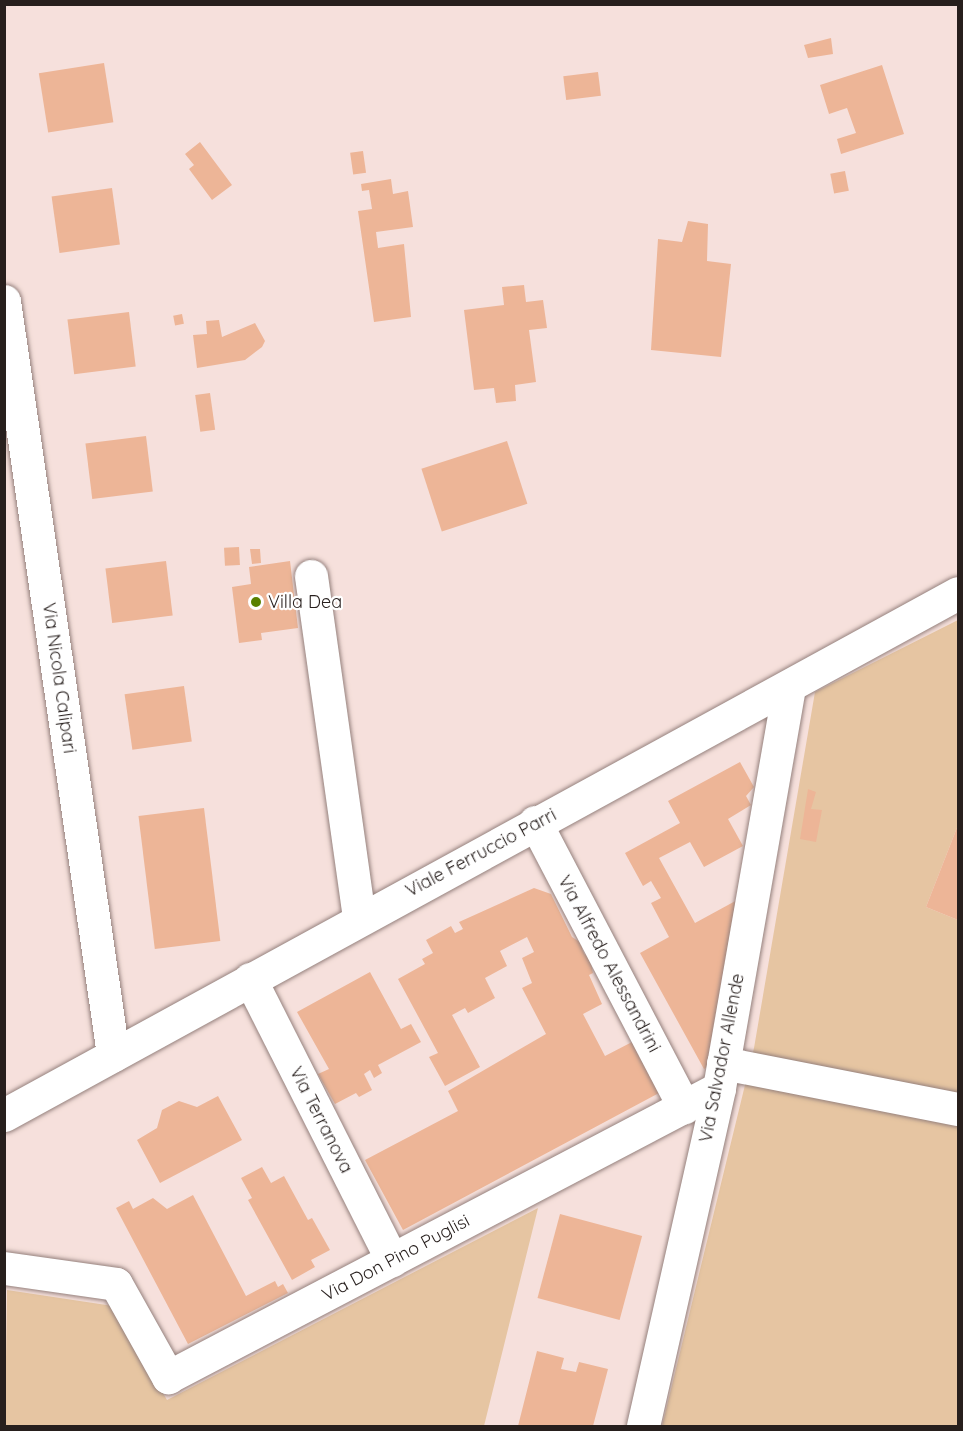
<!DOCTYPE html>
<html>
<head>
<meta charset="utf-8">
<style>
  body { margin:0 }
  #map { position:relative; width:963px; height:1431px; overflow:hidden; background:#f6e0dc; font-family:Quicksand,sans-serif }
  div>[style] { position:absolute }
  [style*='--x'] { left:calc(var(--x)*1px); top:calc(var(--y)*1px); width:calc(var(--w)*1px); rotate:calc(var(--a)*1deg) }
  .green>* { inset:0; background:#e6c5a2 }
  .building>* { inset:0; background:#edb597; transform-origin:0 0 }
  .roads { filter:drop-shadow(0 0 2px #95817d) drop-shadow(0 0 2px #95817d) }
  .minor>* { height:33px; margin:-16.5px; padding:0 16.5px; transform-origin:16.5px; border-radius:16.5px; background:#fff }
  .dots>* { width:16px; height:16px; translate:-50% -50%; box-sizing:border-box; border:3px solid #fff; border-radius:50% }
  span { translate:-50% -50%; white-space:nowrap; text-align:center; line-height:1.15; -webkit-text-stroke:4.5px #fff; paint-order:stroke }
  .poi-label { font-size:18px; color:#271f1d }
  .left { translate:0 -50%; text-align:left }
  .street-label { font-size:18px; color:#271f1d }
  .frame { position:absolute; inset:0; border:6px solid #271f1d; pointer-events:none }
</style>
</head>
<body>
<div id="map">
  <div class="green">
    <div style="clip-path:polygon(958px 620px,958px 825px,926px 907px,958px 920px,958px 1426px,662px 1426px,754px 1048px,815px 692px)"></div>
    <div style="clip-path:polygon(538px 1208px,484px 1426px,5px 1426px,7px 1290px,113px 1306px,167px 1400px)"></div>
  </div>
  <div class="building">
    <div style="clip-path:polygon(831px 38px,833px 54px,808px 58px,804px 45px)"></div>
    <div style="left:104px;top:63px;width:60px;height:66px;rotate:81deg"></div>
    <div style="clip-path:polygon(882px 65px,904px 134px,841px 154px,837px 139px,856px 133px,847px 108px,829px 114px,820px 85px)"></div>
    <div style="left:598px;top:72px;width:24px;height:35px;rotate:83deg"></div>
    <div style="clip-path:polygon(200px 142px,232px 185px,212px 200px,189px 169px,194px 165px,185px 154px)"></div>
    <div style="left:363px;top:151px;width:22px;height:13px;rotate:82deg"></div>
    <div style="left:845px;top:171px;width:20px;height:15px;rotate:79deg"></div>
    <div style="clip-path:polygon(391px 179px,393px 194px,408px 191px,413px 227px,376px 232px,378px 248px,404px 244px,411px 317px,374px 322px,358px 211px,372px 209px,369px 190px,362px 191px,361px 184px)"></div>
    <div style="left:112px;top:188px;width:57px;height:61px;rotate:82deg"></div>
    <div style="clip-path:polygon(688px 221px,708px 224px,707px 261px,731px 264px,721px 357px,651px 350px,658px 239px,682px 242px)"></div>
    <div style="clip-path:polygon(524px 285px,526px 302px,543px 300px,547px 328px,529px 330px,536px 382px,515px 385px,516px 401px,496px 403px,494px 388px,474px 390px,464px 310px,504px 305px,502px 287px)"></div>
    <div style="left:129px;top:312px;width:55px;height:62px;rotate:83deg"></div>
    <div style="left:182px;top:314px;width:10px;height:9px;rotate:79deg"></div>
    <div style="clip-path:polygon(219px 320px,222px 337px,255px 323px,265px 341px,262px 347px,245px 360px,197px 368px,193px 335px,207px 334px,206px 321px)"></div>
    <div style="left:210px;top:393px;width:37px;height:15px;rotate:82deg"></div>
    <div style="left:146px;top:436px;width:56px;height:61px;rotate:83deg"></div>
    <div style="left:507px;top:441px;width:66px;height:90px;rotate:72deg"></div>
    <div style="left:239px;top:547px;width:18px;height:15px;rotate:87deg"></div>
    <div style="clip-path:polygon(250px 549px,260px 549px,261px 563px,252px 564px)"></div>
    <div style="left:166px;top:561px;width:55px;height:61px;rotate:83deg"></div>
    <div style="clip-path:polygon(290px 561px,298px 628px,261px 633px,262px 640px,239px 643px,232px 587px,251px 584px,249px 567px)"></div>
    <div style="left:184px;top:686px;width:56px;height:60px;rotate:82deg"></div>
    <div style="clip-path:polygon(740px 762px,754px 787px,746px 796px,751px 805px,728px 819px,743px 846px,704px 867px,690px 842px,659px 858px,695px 923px,739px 899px,709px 1066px,704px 1069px,640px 953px,669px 937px,651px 903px,661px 898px,651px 881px,643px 886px,625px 853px,680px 823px,668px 801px)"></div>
    <div style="clip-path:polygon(808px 789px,816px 792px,811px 809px,822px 810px,816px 842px,800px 839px)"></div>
    <div style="left:204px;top:808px;width:134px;height:66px;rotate:83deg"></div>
    <div style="clip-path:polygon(958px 825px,958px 920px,926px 907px)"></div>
    <div style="clip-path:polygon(534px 888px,551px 894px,572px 937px,586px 946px,582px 949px,585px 955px,589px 953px,593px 973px,589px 975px,602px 1004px,583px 1014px,605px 1056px,632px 1042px,659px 1093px,403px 1230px,365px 1160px,458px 1111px,448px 1091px,546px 1034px,522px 988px,532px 983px,522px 958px,534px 952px,527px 937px,500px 951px,507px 966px,485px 978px,495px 998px,468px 1013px,465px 1008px,452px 1015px,480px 1067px,445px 1086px,429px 1057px,438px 1053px,398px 979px,425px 964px,422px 959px,433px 953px,426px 940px,451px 926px,455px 933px,463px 929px,459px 922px)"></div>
    <div style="clip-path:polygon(370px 972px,401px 1029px,411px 1024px,421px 1042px,378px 1065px,382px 1073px,374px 1078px,370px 1070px,364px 1074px,372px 1090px,359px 1097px,356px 1093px,335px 1104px,318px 1074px,329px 1069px,297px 1012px)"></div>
    <div style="clip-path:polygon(218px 1096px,242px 1140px,160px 1183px,137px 1140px,157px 1128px,162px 1110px,179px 1101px,197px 1107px)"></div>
    <div style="clip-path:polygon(262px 1167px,271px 1183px,284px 1176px,308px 1220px,312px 1218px,330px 1250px,311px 1260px,315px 1267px,292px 1280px,248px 1200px,252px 1198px,241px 1178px)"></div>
    <div style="clip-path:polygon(193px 1195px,246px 1296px,275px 1281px,278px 1287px,283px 1284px,288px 1293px,188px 1344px,116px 1208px,129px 1201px,133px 1209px,153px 1198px,167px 1209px)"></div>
    <div style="left:560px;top:1214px;width:85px;height:87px;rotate:15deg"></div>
    <div style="clip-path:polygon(537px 1351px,564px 1358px,561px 1369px,576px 1372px,579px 1362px,608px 1369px,593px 1426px,518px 1426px)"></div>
  </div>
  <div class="roads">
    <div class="minor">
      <div style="--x:4;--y:301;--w:762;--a:81.77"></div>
      <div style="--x:311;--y:576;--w:346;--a:82"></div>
      <div style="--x:535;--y:822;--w:322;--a:62.4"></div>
      <div style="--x:250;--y:979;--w:315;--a:63.2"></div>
      <div style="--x:723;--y:1063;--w:239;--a:11.1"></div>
      <div style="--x:4;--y:1115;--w:1087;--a:-28.69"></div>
      <div style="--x:4;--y:1268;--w:113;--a:8.1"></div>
      <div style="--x:116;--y:1284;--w:107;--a:60.8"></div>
      <div style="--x:168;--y:1377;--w:622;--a:-27.68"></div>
      <div style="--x:643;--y:1426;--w:346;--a:-77.3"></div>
      <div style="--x:719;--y:1088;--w:407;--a:-80.1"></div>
    </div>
  </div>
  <div class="dots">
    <div style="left:256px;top:602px;background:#5a8000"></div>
  </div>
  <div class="poi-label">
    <span class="left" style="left:268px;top:602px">Villa Dea</span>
  </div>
  <div class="street-label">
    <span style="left:59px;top:678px;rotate:82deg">Via Nicola Calipari</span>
    <span style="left:481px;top:853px;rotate:-28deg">Viale Ferruccio Parri</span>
    <span style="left:609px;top:964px;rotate:62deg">Via Alfredo Alessandrini</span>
    <span style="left:722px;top:1058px;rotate:-79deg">Via Salvador Allende</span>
    <span style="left:321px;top:1120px;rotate:63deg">Via Terranova</span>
    <span style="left:396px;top:1258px;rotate:-28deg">Via Don Pino Puglisi</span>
  </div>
  <div class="frame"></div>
</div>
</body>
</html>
